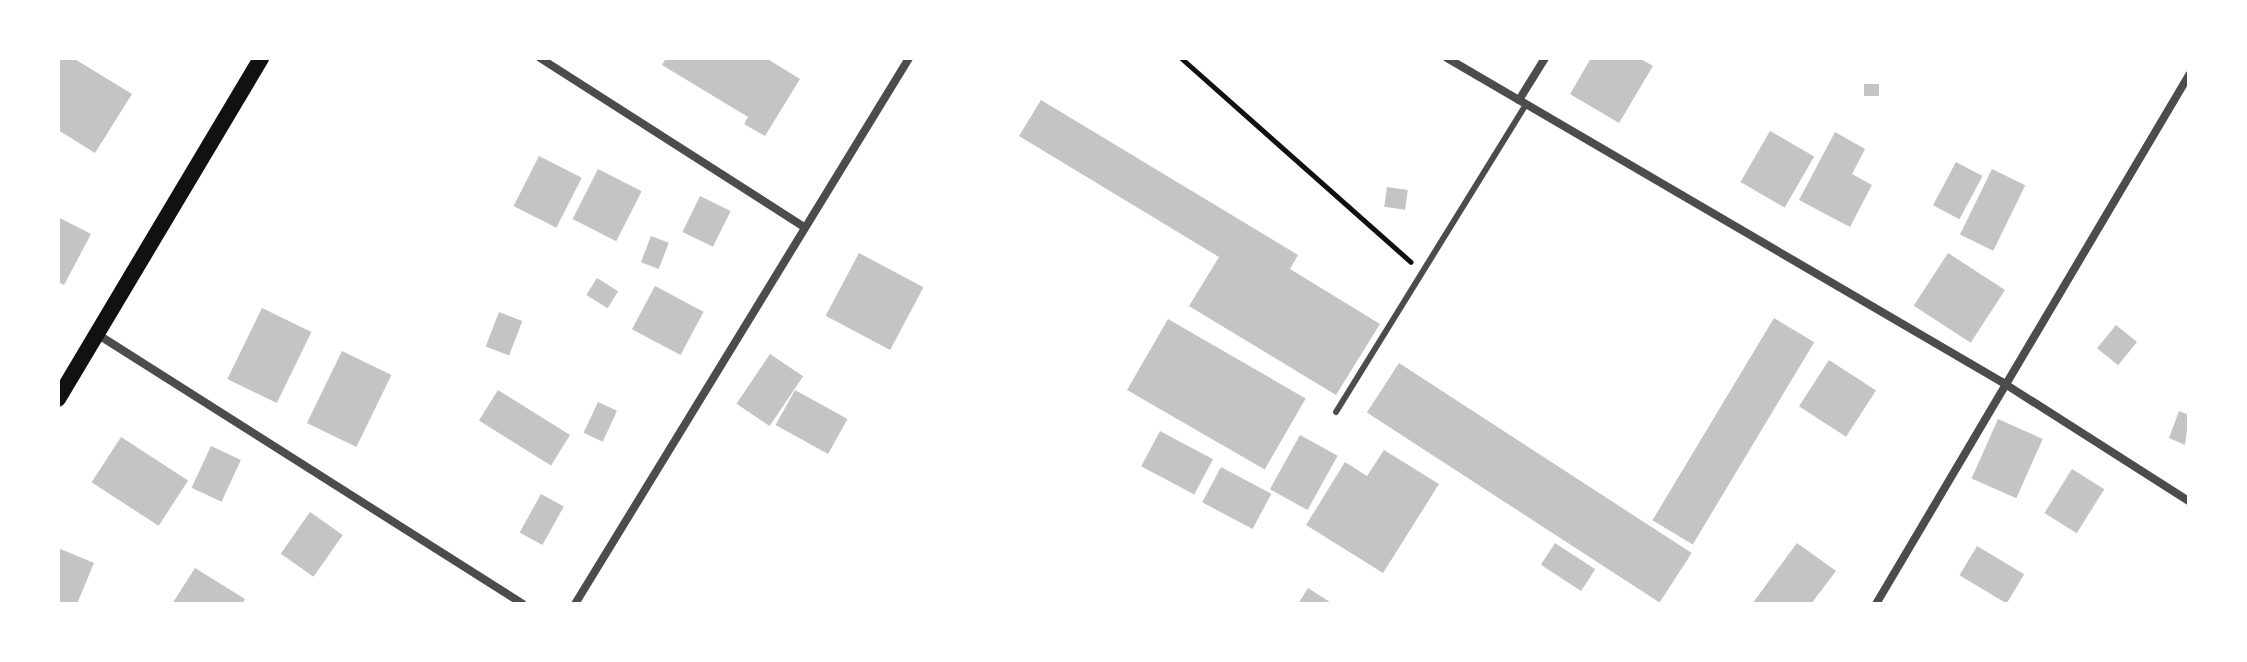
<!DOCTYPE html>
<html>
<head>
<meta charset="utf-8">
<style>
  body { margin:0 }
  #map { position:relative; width:2247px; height:662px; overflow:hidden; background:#fff; font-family:Helvetica,sans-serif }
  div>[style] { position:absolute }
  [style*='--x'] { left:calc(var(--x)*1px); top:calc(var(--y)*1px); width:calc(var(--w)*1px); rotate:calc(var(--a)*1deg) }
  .building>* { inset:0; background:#c4c4c4; transform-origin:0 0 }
  .path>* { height:5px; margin:-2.5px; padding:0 2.5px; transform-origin:2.5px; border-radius:2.5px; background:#111 }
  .service>* { height:6px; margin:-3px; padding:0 3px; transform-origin:3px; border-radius:3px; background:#4c4c4c }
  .minor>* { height:8px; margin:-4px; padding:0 4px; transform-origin:4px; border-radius:4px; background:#4c4c4c }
  .secondary>* { height:16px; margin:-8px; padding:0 8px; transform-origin:8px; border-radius:8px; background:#111 }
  span { translate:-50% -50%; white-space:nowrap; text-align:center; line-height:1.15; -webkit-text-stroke:6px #fff; paint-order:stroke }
  .frame { position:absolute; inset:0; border:60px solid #fff; pointer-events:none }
</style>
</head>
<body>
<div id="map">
  <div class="building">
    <div style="clip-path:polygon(58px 58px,73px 58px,132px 94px,95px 153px,58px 130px)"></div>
    <div style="clip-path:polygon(666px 58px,766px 58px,800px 79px,765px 136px,744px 124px,748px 117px,662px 65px)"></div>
    <div style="clip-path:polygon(1591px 58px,1639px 58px,1653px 66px,1619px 123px,1570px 94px)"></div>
    <div style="left:1864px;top:84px;width:15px;height:12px"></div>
    <div style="clip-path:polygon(1041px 100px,1298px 255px,1290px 269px,1380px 324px,1336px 395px,1189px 306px,1219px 257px,1019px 136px)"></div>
    <div style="left:1770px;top:131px;width:51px;height:59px;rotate:30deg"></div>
    <div style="clip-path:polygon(1835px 132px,1865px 149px,1852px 174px,1872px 185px,1850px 227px,1799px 200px)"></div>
    <div style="left:539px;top:156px;width:48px;height:56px;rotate:27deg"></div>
    <div style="left:1956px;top:162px;width:30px;height:49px;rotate:28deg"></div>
    <div style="left:598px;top:169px;width:49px;height:56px;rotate:27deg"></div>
    <div style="left:1992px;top:169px;width:37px;height:73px;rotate:26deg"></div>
    <div style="left:1387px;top:187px;width:21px;height:20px;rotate:8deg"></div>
    <div style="left:700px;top:196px;width:34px;height:40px;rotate:26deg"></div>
    <div style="clip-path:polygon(58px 217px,91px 234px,64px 285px,58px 282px)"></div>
    <div style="left:651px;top:236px;width:19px;height:28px;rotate:21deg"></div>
    <div style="left:859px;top:253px;width:73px;height:71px;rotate:28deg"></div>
    <div style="left:1948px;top:253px;width:68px;height:63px;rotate:33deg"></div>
    <div style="left:597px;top:278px;width:25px;height:20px;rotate:32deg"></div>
    <div style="left:655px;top:286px;width:55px;height:49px;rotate:28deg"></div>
    <div style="left:262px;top:308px;width:55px;height:79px;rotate:26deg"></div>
    <div style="left:499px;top:312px;width:25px;height:37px;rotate:21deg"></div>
    <div style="left:1774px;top:318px;width:47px;height:236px;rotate:31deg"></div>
    <div style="left:1168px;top:319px;width:159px;height:82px;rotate:30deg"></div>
    <div style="left:2116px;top:325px;width:27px;height:30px;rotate:39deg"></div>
    <div style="left:342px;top:351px;width:55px;height:80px;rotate:26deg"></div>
    <div style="left:770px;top:354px;width:40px;height:60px;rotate:34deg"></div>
    <div style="left:1829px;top:360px;width:56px;height:55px;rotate:33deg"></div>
    <div style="left:1399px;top:363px;width:349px;height:59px;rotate:33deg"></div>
    <div style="left:498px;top:390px;width:85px;height:36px;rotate:32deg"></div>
    <div style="left:795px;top:390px;width:60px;height:40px;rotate:29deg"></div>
    <div style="left:598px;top:402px;width:21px;height:34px;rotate:25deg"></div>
    <div style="clip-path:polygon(2179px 411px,2189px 415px,2185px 445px,2169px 438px)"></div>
    <div style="left:1998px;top:419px;width:49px;height:65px;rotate:24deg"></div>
    <div style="left:1160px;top:431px;width:60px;height:40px;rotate:28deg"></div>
    <div style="left:1300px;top:435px;width:43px;height:62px;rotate:29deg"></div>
    <div style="left:121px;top:437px;width:80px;height:54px;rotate:33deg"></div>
    <div style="left:211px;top:446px;width:33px;height:46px;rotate:25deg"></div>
    <div style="clip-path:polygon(1384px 450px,1439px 484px,1383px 573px,1306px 525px,1345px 462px,1367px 476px)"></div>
    <div style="left:1221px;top:467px;width:57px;height:40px;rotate:28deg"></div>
    <div style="left:2072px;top:469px;width:38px;height:52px;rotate:32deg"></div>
    <div style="left:541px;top:494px;width:26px;height:44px;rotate:29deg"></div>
    <div style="left:310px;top:512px;width:40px;height:51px;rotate:35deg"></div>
    <div style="left:1555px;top:543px;width:48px;height:26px;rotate:33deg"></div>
    <div style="clip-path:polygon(1797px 543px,1836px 571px,1811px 604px,1752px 604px)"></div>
    <div style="left:1977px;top:546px;width:55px;height:34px;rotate:31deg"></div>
    <div style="clip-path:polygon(58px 548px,94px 563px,77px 604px,58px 603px)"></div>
    <div style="clip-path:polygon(195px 568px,245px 599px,242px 604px,172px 604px)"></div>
    <div style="clip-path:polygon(1308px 588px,1333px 604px,1298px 604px)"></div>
  </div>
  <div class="path">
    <div style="--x:1181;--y:58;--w:307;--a:41.6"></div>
  </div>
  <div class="service">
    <div style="--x:1336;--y:412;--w:362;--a:-58.3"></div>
  </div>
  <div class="minor">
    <div style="--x:540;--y:58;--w:310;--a:32.6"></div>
    <div style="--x:1447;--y:58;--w:643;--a:30.28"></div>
    <div style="--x:2002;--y:382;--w:222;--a:32.5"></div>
    <div style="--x:1519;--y:100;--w:49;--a:-58.2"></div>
    <div style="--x:97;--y:334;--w:504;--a:32.37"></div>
    <div style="--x:575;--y:604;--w:640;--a:-58.54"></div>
    <div style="--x:1876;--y:604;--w:615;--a:-59.39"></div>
  </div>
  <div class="secondary">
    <div style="--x:58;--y:399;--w:397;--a:-59.2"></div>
  </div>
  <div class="frame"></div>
</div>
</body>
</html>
